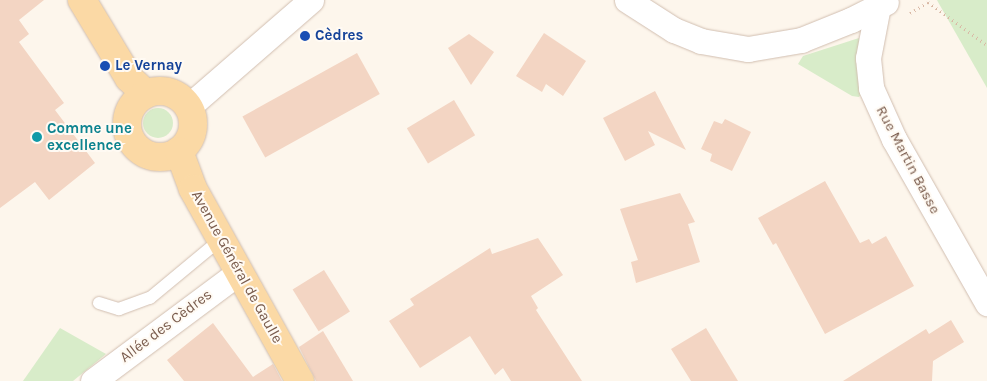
<!DOCTYPE html>
<html>
<head>
<meta charset="utf-8">
<style>
  body { margin:0 }
  #map { position:relative; width:987px; height:381px; overflow:hidden; background:#fdf6ec; font-family:Karla,sans-serif }
  div>[style] { position:absolute }
  [style*='--x'] { left:calc(var(--x)*1px); top:calc(var(--y)*1px); width:calc(var(--w)*1px); rotate:calc(var(--a)*1deg) }
  .green>* { inset:0; background:#d8ecc9 }
  .round { border-radius:50% }
  .building>* { inset:0; background:#f3d5c3; transform-origin:0 0 }
  .path>* { height:3px; margin-top:-1.5px; transform-origin:0; background:repeating-linear-gradient(90deg,#d9b8a5 0 1px,transparent 0 5px) }
  .roads { filter:drop-shadow(0 0 1px #d1beb0) drop-shadow(0 0 1px #d1beb0) }
  .service>* { height:12px; margin:-6px; padding:0 6px; transform-origin:6px; border-radius:6px; background:#fff }
  .minor>* { height:25px; margin:-12.5px; padding:0 12.5px; transform-origin:12.5px; border-radius:12.5px; background:#fff }
  .primary>* { height:28px; margin:-14px; padding:0 14px; transform-origin:14px; border-radius:14px; background:#fbd9a5 }
  .primary>.ring { margin:-14px; padding:0; box-sizing:content-box; background:none; border:28px solid #fbd9a5; border-radius:50% }
  .dots>* { width:14px; height:14px; translate:-50% -50%; box-sizing:border-box; border:2px solid #fffaf3; border-radius:50% }
  span { translate:-50% -50%; white-space:nowrap; text-align:center; line-height:1.15; -webkit-text-stroke:4px #fffaf3; paint-order:stroke }
  .transit-label { font-size:15px; color:#164399; font-weight:700 }
  .left { translate:0 -50%; text-align:left }
  .culture-label { font-size:15px; color:#0d838f; font-weight:700 }
  .street-label { font-size:15px; color:#7a5c4d }
</style>
</head>
<body>
<div id="map">
  <div class="green">
    <div style="clip-path:polygon(937px 0,987px 0,987px 88px,938px 2px)"></div>
    <div style="clip-path:polygon(859px 38px,861px 94px,859px 97px,852px 96px,798px 64px,803px 56px)"></div>
    <div class="round" style="left:143px;top:108px;width:30px;height:30px"></div>
    <div style="clip-path:polygon(60px 328px,106px 354px,73px 381px,23px 381px)"></div>
  </div>
  <div class="building">
    <div style="clip-path:polygon(0 0,44px 0,19px 20px,29px 34px,19px 42px,64px 103px,55px 110px,95px 163px,49px 200px,35px 182px,0 208px)"></div>
    <div style="clip-path:polygon(544px 33px,586px 61px,563px 96px,546px 84px,542px 92px,516px 76px)"></div>
    <div style="clip-path:polygon(469px 34px,494px 52px,471px 85px,448px 48px)"></div>
    <div style="left:357px;top:53px;width:47px;height:131px;rotate:61deg"></div>
    <div style="clip-path:polygon(655px 91px,686px 150px,648px 131px,655px 145px,625px 161px,603px 118px)"></div>
    <div style="left:454px;top:100px;width:41px;height:55px;rotate:59deg"></div>
    <div style="clip-path:polygon(725px 119px,751px 132px,732px 171px,710px 161px,712px 154px,701px 149px,714px 121px,722px 124px)"></div>
    <div style="clip-path:polygon(825px 181px,860px 243px,869px 239px,872px 244px,886px 236px,914px 286px,825px 334px,776px 243px,773px 245px,758px 218px)"></div>
    <div style="clip-path:polygon(680px 193px,695px 222px,688px 224px,700px 262px,636px 283px,631px 262px,638px 260px,620px 209px)"></div>
    <div style="clip-path:polygon(538px 238px,563px 275px,531px 296px,538px 308px,536px 310px,582px 381px,511px 381px,503px 368px,495px 375px,470px 336px,420px 368px,389px 321px,414px 305px,410px 299px,490px 248px,492px 254px)"></div>
    <div style="left:324px;top:270px;width:49px;height:37px;rotate:58deg"></div>
    <div style="clip-path:polygon(951px 320px,964px 342px,933px 361px,932px 381px,843px 381px,926px 329px,929px 334px)"></div>
    <div style="clip-path:polygon(213px 323px,253px 377px,273px 364px,282px 381px,184px 381px,167px 360px)"></div>
    <div style="clip-path:polygon(706px 328px,738px 381px,691px 381px,671px 349px)"></div>
    <div style="clip-path:polygon(323px 331px,353px 381px,316px 381px,299px 347px)"></div>
  </div>
  <div class="path">
    <div style="--x:910;--y:13;--w:21;--a:-31"></div>
    <div style="--x:928;--y:2;--w:73;--a:36.1"></div>
  </div>
  <div class="roads">
    <div class="service">
      <div style="--x:99;--y:303;--w:21;--a:17"></div>
      <div style="--x:119;--y:309;--w:33;--a:-20"></div>
      <div style="--x:150;--y:298;--w:91;--a:-39.6"></div>
    </div>
    <div class="minor">
      <div style="--x:627;--y:0;--w:56;--a:32.6"></div>
      <div style="--x:674;--y:30;--w:29;--a:22"></div>
      <div style="--x:701;--y:41;--w:48;--a:9.7"></div>
      <div style="--x:748;--y:49;--w:54;--a:-9.6"></div>
      <div style="--x:801;--y:40;--w:54;--a:-21.8"></div>
      <div style="--x:851;--y:20;--w:39;--a:-27"></div>
      <div style="--x:878;--y:6;--w:53;--a:100.9"></div>
      <div style="--x:868;--y:58;--w:30;--a:84"></div>
      <div style="--x:871;--y:88;--w:56;--a:65.7"></div>
      <div style="--x:894;--y:139;--w:189;--a:60.4"></div>
      <div style="--x:188;--y:107;--w:163;--a:-41"></div>
      <div style="--x:93;--y:381;--w:182;--a:-36.7"></div>
    </div>
    <div class="primary">
      <div style="--x:82;--y:0;--w:91;--a:58.9"></div>
      <div style="--x:129;--y:78;--w:23;--a:43"></div>
      <div class="ring" style="left:127px;top:91px;width:38px;height:38px"></div>
      <div style="--x:179;--y:151;--w:40;--a:69.8"></div>
      <div style="--x:193;--y:189;--w:220;--a:60.9"></div>
    </div>
  </div>
  <div class="dots">
    <div style="left:305px;top:36px;background:#1a4fb4"></div>
    <div style="left:105px;top:66px;background:#1a4fb4"></div>
    <div style="left:37px;top:137px;background:#0f9aa8"></div>
  </div>
  <div class="transit-label">
    <span class="left" style="left:315px;top:36px">Cèdres</span>
    <span class="left" style="left:115px;top:66px">Le Vernay</span>
  </div>
  <div class="culture-label">
    <span class="left" style="left:47px;top:137px">Comme une<br>excellence</span>
  </div>
  <div class="street-label">
    <span style="left:908px;top:160px;rotate:62deg">Rue Martin Basse</span>
    <span style="left:237px;top:267px;rotate:61deg">Avenue Général de Gaulle</span>
    <span style="left:166px;top:326px;rotate:-37deg">Allée des Cèdres</span>
  </div>
</div>
</body>
</html>
